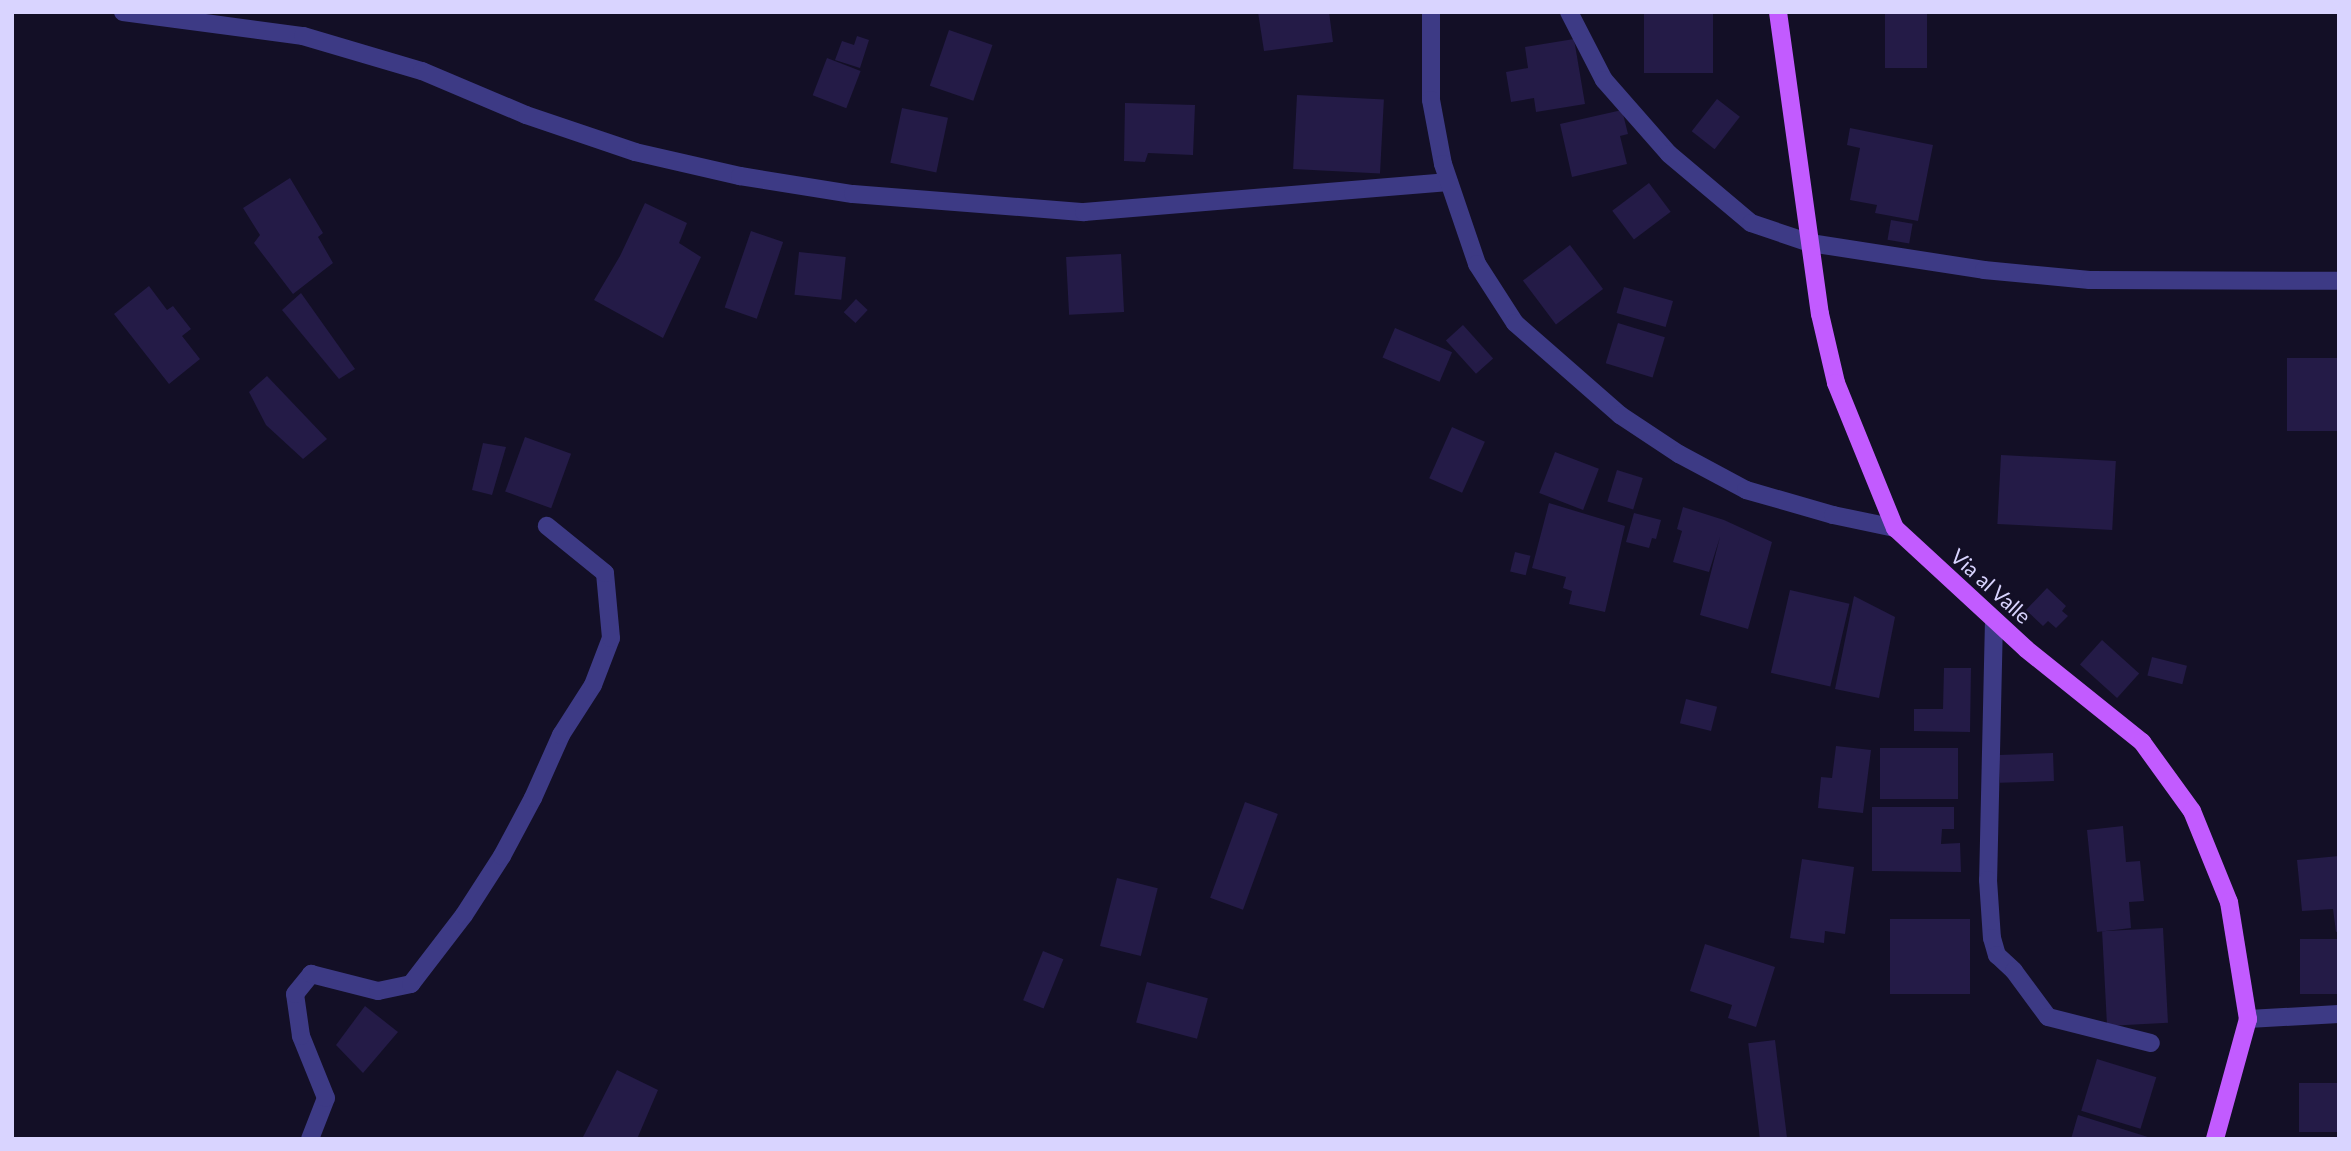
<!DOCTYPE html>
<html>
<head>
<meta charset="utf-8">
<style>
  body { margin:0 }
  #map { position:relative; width:2351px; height:1151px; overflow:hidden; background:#130f26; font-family:Lato,sans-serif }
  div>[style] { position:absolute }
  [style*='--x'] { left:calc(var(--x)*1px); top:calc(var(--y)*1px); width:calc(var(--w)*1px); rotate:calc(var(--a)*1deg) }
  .building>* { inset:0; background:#241b47; transform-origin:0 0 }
  .minor>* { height:18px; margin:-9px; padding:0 9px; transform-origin:9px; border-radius:9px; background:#3d3a85 }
  .major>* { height:18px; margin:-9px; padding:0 9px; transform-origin:9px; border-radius:9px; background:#c25bff }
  span { translate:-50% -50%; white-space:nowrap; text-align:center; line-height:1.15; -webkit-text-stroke:5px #130f26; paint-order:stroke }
  .street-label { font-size:21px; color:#d9d4ff }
  .frame { position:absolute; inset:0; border:14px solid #d9d4ff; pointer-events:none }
</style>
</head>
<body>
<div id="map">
  <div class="building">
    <div style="clip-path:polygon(1258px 12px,1329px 12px,1333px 42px,1264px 51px)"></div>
    <div style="left:1644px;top:12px;width:69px;height:61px"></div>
    <div style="left:1885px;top:12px;width:42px;height:56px"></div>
    <div style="left:949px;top:30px;width:46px;height:59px;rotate:19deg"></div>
    <div style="clip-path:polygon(857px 36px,869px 40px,860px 68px,835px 60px,842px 41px,854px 45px)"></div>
    <div style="clip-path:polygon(1574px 39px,1585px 104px,1536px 112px,1534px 98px,1511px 102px,1506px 72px,1528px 68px,1525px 47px)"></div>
    <div style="left:827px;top:58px;width:36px;height:40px;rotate:21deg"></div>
    <div style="left:1297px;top:95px;width:87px;height:74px;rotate:3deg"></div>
    <div style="left:1717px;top:99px;width:29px;height:41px;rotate:38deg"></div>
    <div style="clip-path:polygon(1125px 103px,1195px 105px,1193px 155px,1148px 153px,1145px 162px,1124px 161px)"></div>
    <div style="left:902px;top:108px;width:47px;height:56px;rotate:12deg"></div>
    <div style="clip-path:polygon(1622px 110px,1628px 134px,1620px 136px,1627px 164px,1572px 177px,1560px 124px)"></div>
    <div style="clip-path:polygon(1850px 128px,1933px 145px,1918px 221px,1875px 213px,1877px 205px,1850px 200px,1860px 148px,1847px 145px)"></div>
    <div style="clip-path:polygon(290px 178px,323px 233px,318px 237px,333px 263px,293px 294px,254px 243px,260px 235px,243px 208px)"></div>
    <div style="left:1649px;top:183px;width:36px;height:46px;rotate:53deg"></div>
    <div style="clip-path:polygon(645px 203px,687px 223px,679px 243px,701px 257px,663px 338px,594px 300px,620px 256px)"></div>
    <div style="left:1891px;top:220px;width:22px;height:20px;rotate:10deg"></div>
    <div style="left:751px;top:231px;width:34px;height:81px;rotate:19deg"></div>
    <div style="left:1570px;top:245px;width:55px;height:59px;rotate:53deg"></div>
    <div style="left:799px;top:252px;width:47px;height:43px;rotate:6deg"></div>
    <div style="left:1121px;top:254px;width:58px;height:55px;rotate:87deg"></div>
    <div style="clip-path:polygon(149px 286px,167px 310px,173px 306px,191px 329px,182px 336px,200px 359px,169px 384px,114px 314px)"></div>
    <div style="left:1624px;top:287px;width:51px;height:27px;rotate:16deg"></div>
    <div style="clip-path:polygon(301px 293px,355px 369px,339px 379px,282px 310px)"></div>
    <div style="left:856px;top:299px;width:16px;height:18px;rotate:43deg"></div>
    <div style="left:1618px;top:323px;width:49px;height:42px;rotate:17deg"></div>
    <div style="left:1463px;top:325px;width:45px;height:23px;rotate:48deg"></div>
    <div style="left:1395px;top:328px;width:62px;height:32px;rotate:23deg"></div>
    <div style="left:2339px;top:358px;width:73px;height:52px;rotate:90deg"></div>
    <div style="clip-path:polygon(267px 376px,327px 439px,303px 459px,266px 425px,249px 392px)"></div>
    <div style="left:1452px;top:427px;width:36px;height:56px;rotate:24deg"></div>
    <div style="left:525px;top:437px;width:49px;height:58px;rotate:20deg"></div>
    <div style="clip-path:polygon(483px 443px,506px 447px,492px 495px,472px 490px)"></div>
    <div style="left:1555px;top:452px;width:47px;height:44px;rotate:21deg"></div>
    <div style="left:2001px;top:455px;width:115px;height:69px;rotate:3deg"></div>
    <div style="left:1617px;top:470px;width:27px;height:33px;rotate:17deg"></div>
    <div style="clip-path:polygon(1549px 503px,1625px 526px,1605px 612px,1569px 604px,1572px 591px,1563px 588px,1566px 577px,1532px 568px)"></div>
    <div style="clip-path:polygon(1683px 507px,1724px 520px,1772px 542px,1748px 629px,1700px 615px,1720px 537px,1709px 572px,1673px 562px,1682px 531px,1677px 529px)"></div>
    <div style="clip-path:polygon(1634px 513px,1661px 520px,1656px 539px,1652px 538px,1649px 548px,1626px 542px)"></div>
    <div style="left:1515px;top:552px;width:16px;height:20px;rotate:14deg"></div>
    <div style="clip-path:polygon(2047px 588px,2066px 606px,2062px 611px,2068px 616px,2056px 628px,2048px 621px,2043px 626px,2026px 610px)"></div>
    <div style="left:1790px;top:590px;width:61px;height:85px;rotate:13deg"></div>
    <div style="clip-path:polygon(1854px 596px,1895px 617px,1879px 698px,1835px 689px)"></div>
    <div style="left:2102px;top:640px;width:50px;height:33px;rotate:42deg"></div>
    <div style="left:2152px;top:657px;width:36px;height:19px;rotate:14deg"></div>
    <div style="clip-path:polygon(1944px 668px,1971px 668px,1970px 732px,1914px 731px,1914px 709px,1943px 709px)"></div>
    <div style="left:1686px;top:699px;width:32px;height:25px;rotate:14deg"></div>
    <div style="clip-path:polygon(1836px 746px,1871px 750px,1863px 813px,1818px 808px,1821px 777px,1832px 778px)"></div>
    <div style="left:1880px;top:748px;width:78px;height:51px"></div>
    <div style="left:2053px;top:753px;width:28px;height:54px;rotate:88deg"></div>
    <div style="left:1245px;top:802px;width:35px;height:102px;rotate:20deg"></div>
    <div style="clip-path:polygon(1872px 807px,1954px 807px,1954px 829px,1942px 829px,1941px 844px,1960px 843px,1961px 872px,1872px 871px)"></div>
    <div style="clip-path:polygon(2123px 826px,2126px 862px,2140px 861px,2144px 901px,2129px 902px,2131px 928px,2097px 932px,2087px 830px)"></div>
    <div style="clip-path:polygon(2339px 856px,2339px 931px,2336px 932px,2333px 909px,2302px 911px,2297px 860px)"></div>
    <div style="clip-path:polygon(1802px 859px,1854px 867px,1845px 934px,1825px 931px,1824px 943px,1790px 938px)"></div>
    <div style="left:1117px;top:878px;width:42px;height:70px;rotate:14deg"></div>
    <div style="left:1890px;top:919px;width:80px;height:75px"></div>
    <div style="left:2163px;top:928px;width:95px;height:61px;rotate:87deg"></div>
    <div style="left:2300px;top:939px;width:39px;height:55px"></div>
    <div style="clip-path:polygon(1705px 944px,1775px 967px,1756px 1027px,1728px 1018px,1732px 1005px,1690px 991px)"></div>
    <div style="left:1043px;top:951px;width:22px;height:53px;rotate:22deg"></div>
    <div style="left:1147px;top:982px;width:63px;height:42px;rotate:15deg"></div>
    <div style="clip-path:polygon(365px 1006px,398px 1032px,363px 1073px,336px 1045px)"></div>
    <div style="left:1775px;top:1040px;width:100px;height:27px;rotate:83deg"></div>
    <div style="left:2097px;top:1059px;width:62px;height:54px;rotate:17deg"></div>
    <div style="clip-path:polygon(617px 1070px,658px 1090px,637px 1139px,582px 1139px)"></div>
    <div style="left:2339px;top:1083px;width:49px;height:40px;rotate:90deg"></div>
    <div style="clip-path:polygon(2078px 1115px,2151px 1138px,2151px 1139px,2071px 1139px)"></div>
  </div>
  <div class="minor">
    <div style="--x:123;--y:12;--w:182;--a:7.6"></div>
    <div style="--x:303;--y:36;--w:124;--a:16.4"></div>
    <div style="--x:422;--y:71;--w:113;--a:22.9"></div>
    <div style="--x:526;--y:115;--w:115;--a:18.7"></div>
    <div style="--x:635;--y:152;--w:108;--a:12.9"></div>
    <div style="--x:740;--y:176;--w:114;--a:9.1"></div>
    <div style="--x:853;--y:194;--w:232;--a:4.5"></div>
    <div style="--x:1084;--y:212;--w:366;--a:-4.7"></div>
    <div style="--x:1431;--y:12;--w:88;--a:90"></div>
    <div style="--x:1431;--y:100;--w:65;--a:79.4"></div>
    <div style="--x:1443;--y:164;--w:106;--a:71.2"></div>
    <div style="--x:1477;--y:264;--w:70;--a:57.2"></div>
    <div style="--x:1515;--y:323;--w:140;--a:41.2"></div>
    <div style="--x:1620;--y:415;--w:71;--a:33.5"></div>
    <div style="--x:1679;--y:454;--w:76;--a:28.2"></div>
    <div style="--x:1746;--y:490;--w:91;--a:16"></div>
    <div style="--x:1833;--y:515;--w:63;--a:11.8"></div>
    <div style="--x:1569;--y:12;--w:76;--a:62.8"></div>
    <div style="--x:1604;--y:80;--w:98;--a:48.7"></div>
    <div style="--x:1669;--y:154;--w:107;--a:40.1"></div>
    <div style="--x:1751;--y:223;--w:62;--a:18.7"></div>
    <div style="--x:1810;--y:243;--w:176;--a:8.8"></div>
    <div style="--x:1984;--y:270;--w:106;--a:5.4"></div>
    <div style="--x:2090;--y:280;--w:249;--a:0.2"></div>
    <div style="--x:1994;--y:620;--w:260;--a:91.3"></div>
    <div style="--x:1988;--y:880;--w:58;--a:86.1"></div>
    <div style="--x:1992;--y:938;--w:18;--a:74"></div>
    <div style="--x:1997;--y:955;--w:23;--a:43"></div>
    <div style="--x:2014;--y:971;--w:57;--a:53.5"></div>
    <div style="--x:2048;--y:1017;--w:106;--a:14.2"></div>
    <div style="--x:2248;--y:1019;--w:91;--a:-3.1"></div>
    <div style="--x:310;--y:1139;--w:44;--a:-68.7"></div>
    <div style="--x:326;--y:1098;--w:67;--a:-112"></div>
    <div style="--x:301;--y:1036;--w:42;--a:-98.1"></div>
    <div style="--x:295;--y:994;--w:26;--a:-51"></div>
    <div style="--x:311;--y:974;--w:69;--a:14.2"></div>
    <div style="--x:378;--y:991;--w:34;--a:-12"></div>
    <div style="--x:411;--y:984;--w:87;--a:-52.5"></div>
    <div style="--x:464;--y:915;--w:70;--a:-57.2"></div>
    <div style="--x:502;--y:856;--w:66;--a:-61.9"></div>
    <div style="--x:533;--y:798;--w:69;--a:-66"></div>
    <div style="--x:561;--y:735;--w:59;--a:-57.4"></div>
    <div style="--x:593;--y:685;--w:50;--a:-69"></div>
    <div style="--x:611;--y:638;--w:65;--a:-95.3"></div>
    <div style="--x:605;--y:573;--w:75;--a:-141"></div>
  </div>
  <div class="major">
    <div style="--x:1778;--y:12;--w:305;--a:82.1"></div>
    <div style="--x:1820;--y:314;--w:71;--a:76.9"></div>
    <div style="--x:1836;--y:383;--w:157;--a:67.9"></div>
    <div style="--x:1895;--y:528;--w:178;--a:42.7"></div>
    <div style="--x:2026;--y:649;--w:149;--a:38.7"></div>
    <div style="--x:2142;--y:742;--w:85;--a:54.1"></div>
    <div style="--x:2192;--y:811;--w:98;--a:67.9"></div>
    <div style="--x:2229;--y:902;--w:119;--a:80.8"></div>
    <div style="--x:2248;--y:1019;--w:124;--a:105.4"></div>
  </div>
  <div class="street-label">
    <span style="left:1991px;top:586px;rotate:42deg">Via al Valle</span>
  </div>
  <div class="frame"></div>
</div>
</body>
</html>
